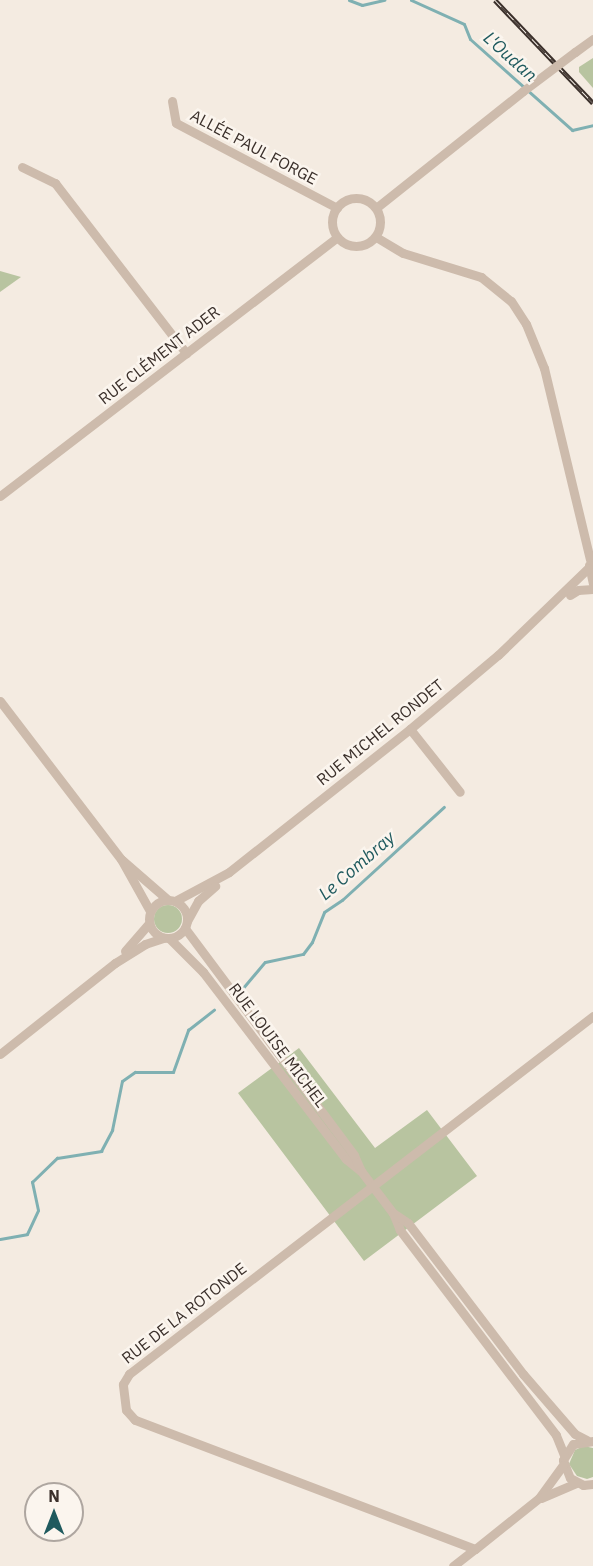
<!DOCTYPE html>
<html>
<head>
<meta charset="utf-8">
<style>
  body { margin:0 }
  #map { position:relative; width:593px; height:1566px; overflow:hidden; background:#f4ebe1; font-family:"IBM Plex Sans",sans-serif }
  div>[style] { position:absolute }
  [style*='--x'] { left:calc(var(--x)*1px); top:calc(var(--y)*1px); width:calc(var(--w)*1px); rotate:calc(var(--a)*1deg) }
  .green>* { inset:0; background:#b8c4a0 }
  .round { border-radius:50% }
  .stream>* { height:3px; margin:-1.5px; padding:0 1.5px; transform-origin:1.5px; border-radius:1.5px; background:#7fb0b2 }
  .minor>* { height:9px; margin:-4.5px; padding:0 4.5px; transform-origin:4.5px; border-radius:4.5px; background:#cdbbac }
  .minor>.ring { margin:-4.5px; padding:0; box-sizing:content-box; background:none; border:9px solid #cdbbac; border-radius:50% }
  .rail>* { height:5px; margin-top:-2.5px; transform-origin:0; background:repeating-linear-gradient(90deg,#fbf5ee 0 9px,#3b302b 0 18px); box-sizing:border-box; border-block:2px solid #3b302b }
  .minor-bridge>* { height:9px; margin:-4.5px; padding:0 4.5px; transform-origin:4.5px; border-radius:4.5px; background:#cdbbac }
  span { translate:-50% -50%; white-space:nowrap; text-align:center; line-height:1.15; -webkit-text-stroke:5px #fbf5ee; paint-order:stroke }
  .street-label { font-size:16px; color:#3b302b }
  .water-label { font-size:18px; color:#1f5a5e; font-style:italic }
  .north { position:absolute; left:24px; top:1482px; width:60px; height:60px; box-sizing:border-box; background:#fbf5ee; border:2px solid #aea6a0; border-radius:50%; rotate:0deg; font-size:16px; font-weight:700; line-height:24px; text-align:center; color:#3b302b }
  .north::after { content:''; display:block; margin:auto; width:21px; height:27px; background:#1f5a5e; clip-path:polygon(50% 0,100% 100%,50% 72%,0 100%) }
</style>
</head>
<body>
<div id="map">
  <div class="green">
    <div style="clip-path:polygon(593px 58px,593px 88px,579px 72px,579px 67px)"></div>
    <div style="clip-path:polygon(0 271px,21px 277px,0 292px)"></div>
    <div class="round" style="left:154px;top:905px;width:28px;height:28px"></div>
    <div style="clip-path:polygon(299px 1048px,375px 1148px,427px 1110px,477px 1176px,364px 1261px,238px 1093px)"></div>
    <div style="clip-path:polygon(584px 1446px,593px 1448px,593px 1477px,587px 1479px,577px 1476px,569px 1464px,575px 1450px)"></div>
  </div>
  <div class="stream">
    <div style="--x:349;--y:0;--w:14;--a:21"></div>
    <div style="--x:362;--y:5;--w:23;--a:-13"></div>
    <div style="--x:411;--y:0;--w:58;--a:24.4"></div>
    <div style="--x:464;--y:24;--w:16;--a:68"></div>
    <div style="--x:470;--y:39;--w:137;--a:41.7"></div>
    <div style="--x:572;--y:130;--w:22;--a:-13"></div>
    <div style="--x:242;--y:989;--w:35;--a:-50"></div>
    <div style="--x:265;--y:962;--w:39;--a:-12"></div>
    <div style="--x:303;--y:954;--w:15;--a:-53"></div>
    <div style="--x:312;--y:942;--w:32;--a:-68"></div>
    <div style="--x:324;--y:912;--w:22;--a:-34"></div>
    <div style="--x:342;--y:900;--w:138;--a:-42.4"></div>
    <div style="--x:0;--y:1239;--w:27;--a:-10"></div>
    <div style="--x:27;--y:1234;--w:26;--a:-65"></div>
    <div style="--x:38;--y:1210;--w:29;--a:-102"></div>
    <div style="--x:32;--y:1182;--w:35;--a:-44"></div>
    <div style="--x:57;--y:1158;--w:45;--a:-9"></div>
    <div style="--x:101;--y:1151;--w:24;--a:-62"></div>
    <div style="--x:112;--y:1130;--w:50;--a:-78.5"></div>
    <div style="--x:122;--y:1081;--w:16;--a:-35"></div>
    <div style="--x:135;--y:1072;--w:38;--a:0"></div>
    <div style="--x:173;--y:1072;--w:45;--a:-70.3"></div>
    <div style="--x:188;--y:1030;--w:33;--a:-38"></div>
  </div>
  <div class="minor">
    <div style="--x:575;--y:52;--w:22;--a:-36"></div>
    <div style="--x:172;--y:101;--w:22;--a:80"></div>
    <div style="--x:176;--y:123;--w:182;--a:27.8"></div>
    <div style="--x:22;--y:167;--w:37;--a:26"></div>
    <div style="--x:55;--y:183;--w:215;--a:52.4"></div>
    <div class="ring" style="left:332px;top:198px;width:39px;height:39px"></div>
    <div style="--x:376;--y:208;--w:188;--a:-38.5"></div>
    <div style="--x:376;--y:237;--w:31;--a:31"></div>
    <div style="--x:403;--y:253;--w:82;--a:17.1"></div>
    <div style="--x:481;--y:277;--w:38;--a:39"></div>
    <div style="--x:511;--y:301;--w:27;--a:57"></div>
    <div style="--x:526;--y:324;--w:48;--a:67.8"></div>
    <div style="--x:544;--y:368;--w:197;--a:76.5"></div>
    <div style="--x:0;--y:496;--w:425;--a:-37.5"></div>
    <div style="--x:589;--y:565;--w:19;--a:78"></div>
    <div style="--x:570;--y:595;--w:9;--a:-32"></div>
    <div style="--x:578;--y:590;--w:15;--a:-4"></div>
    <div style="--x:0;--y:701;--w:199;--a:52.6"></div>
    <div style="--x:121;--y:859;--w:60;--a:60.9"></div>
    <div style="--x:410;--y:729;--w:80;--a:51.6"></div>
    <div style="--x:122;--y:860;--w:61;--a:41"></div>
    <div class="ring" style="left:149px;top:900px;width:29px;height:29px"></div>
    <div style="--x:175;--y:901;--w:61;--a:-28.2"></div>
    <div style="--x:229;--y:872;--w:231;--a:-38.3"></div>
    <div style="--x:410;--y:729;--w:115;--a:-40.1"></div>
    <div style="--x:498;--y:655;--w:125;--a:-44"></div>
    <div style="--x:187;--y:921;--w:23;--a:-61"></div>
    <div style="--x:198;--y:901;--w:23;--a:-41"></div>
    <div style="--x:170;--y:939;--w:47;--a:45"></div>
    <div style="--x:203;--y:972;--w:235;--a:52.6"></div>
    <div style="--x:346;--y:1159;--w:19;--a:39"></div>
    <div style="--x:361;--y:1171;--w:17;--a:-114"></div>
    <div style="--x:354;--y:1155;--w:283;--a:-126.7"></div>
    <div style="--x:125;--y:951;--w:37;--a:-49"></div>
    <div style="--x:0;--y:1054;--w:147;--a:-38.4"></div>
    <div style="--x:115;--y:963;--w:36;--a:-32"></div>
    <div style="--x:145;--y:944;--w:20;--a:-18"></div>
    <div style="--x:361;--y:1171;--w:53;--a:52.7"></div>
    <div style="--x:593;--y:1441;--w:20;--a:171"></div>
    <div style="--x:573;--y:1444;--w:19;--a:122"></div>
    <div style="--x:563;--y:1460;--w:19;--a:69"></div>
    <div style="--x:570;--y:1478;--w:15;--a:28"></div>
    <div style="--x:583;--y:1485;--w:10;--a:-6"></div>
    <div style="--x:564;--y:1455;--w:22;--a:-112"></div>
    <div style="--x:556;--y:1435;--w:258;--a:-127.3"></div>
    <div style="--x:400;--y:1230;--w:18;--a:-112"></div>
    <div style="--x:393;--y:1213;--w:18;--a:34"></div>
    <div style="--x:408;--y:1223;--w:190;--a:52.7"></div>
    <div style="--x:523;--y:1374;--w:79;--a:49.1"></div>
    <div style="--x:575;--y:1434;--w:13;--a:27"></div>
    <div style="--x:563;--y:1465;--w:41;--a:126"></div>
    <div style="--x:539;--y:1498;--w:82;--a:141.4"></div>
    <div style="--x:475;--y:1549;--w:364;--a:-159.2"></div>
    <div style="--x:135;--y:1420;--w:13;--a:-132"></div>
    <div style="--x:126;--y:1410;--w:26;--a:-97"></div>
    <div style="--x:123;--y:1384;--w:12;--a:-59"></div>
    <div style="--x:129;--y:1374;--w:586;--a:-37.65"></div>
    <div style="--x:541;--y:1498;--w:38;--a:-23"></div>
    <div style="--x:453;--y:1566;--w:28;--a:-38"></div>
  </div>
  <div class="rail">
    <div style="--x:495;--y:0;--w:142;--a:46.4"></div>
  </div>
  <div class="minor-bridge">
    <div style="--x:523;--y:91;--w:65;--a:-36.9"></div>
  </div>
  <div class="street-label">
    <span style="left:254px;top:147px;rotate:28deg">ALLÉE PAUL FORGE</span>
    <span style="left:159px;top:355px;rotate:-38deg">RUE CLÉMENT ADER</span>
    <span style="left:380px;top:732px;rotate:-39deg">RUE MICHEL RONDET</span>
    <span style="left:278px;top:1045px;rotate:53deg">RUE LOUISE MICHEL</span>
    <span style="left:184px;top:1313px;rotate:-38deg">RUE DE LA ROTONDE</span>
  </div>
  <div class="water-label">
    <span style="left:510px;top:57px;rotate:42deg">L'Oudan</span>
    <span style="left:357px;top:866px;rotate:-41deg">Le Combray</span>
  </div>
  <div class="north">N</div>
</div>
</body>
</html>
